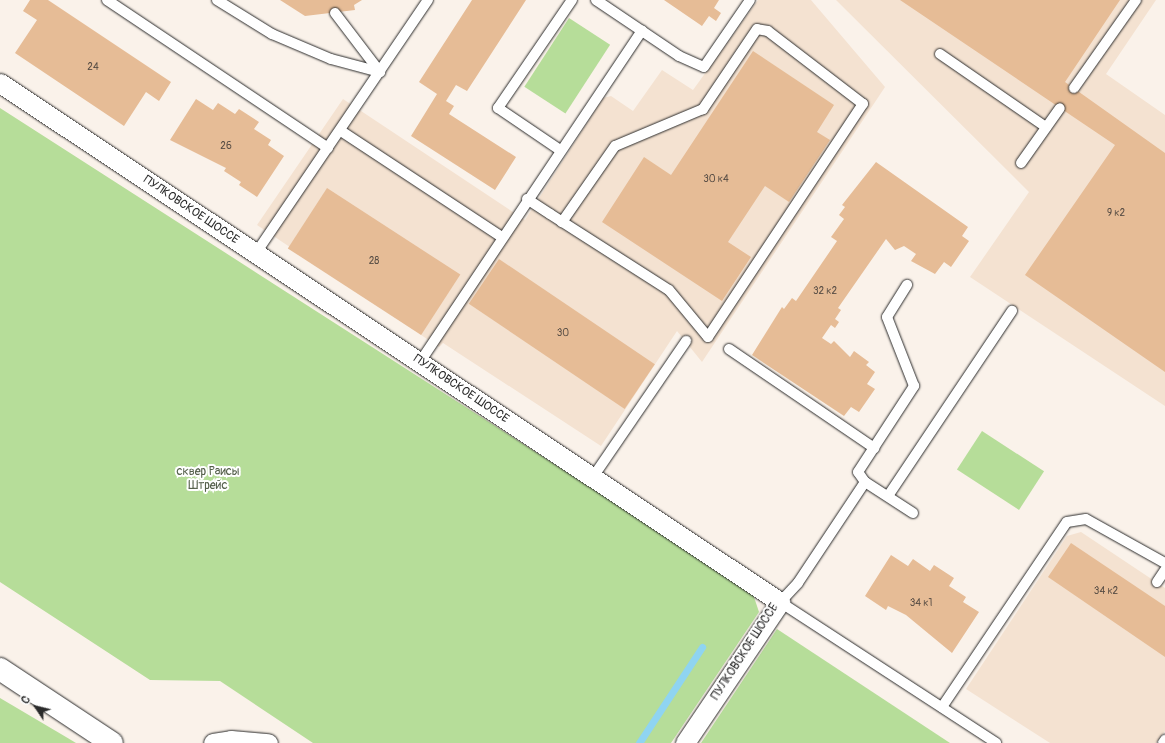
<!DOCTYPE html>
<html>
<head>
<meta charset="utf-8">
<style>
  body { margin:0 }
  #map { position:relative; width:1165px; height:743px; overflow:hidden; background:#faf2ea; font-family:Pangolin,sans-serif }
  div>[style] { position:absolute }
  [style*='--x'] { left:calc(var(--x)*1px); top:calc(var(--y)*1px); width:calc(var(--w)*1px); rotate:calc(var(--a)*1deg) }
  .built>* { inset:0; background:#f4e2d1 }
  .green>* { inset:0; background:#b6dd99; transform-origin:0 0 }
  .stream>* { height:7px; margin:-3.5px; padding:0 3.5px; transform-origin:3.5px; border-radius:3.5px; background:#8fd4f1 }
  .building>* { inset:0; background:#e6bc96; transform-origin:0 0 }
  .roads { filter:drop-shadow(0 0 1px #2b2b2b) drop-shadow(0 0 1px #2b2b2b) }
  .lane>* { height:10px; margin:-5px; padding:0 5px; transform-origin:5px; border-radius:5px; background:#fff }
  .street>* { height:19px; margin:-9.5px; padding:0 9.5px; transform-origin:9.5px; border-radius:9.5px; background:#fff }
  .primary>* { height:22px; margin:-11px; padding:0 11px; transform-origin:11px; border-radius:11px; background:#fff }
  span { translate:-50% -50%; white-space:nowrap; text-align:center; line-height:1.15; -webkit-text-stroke:4px #fff; paint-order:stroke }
  .number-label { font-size:10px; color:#5a4f46 }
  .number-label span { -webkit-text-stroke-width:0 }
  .street-label { font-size:12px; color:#2b2b2b }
  .park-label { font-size:12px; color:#55604c }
  .north { position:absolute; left:16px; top:687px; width:40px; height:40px; -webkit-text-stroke:3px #fff; paint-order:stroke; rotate:305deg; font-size:11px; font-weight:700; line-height:16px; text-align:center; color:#2b2b2b }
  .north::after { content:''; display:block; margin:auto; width:14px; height:18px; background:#2b2b2b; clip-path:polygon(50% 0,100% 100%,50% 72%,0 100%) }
</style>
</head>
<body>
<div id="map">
  <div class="built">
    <div style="clip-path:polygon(758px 0,811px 0,885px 87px,702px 362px,677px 331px,601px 446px,443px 343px,439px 347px,257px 225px,343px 99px,525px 220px,603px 98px,611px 96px,633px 111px,662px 70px,693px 90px)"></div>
    <div style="clip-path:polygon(836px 0,1156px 0,1106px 74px,1165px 115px,1165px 406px,970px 277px,1029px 192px)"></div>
    <div style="clip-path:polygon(1081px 532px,1165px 588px,1165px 731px,1156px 743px,1050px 743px,966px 689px,1067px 536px)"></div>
  </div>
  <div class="green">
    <div style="left:569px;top:18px;width:49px;height:82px;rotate:33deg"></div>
    <div style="clip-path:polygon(0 108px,752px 591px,759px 612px,671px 743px,313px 743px,220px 681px,150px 680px,0 582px)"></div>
    <div style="left:982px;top:431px;width:74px;height:46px;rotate:33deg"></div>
    <div style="clip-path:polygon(777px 629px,950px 743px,701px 743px)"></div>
    <div style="clip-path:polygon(0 698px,66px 737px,76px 743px,0 743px)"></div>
  </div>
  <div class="stream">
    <div style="--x:639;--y:743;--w:115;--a:-56.7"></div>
  </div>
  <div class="building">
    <div style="clip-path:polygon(30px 0,48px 0,171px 82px,159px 101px,146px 92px,124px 126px,15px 53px,37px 20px,23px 11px)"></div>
    <div style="clip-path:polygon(280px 0,362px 0,354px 5px,355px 10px,305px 16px)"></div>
    <div style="clip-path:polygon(472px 0,526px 0,467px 91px,456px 85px,446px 101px,454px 106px,449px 114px,516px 157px,495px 190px,411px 136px,437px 94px,419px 82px)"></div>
    <div style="clip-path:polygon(664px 0,719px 0,714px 8px,721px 13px,716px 21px,709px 16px,702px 26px)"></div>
    <div style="clip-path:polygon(900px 0,1120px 0,1065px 82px,1165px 153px,1165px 372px,1025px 275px,1115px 145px)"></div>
    <div style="clip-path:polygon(753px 51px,834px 105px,817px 132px,830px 140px,789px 202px,765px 186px,728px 242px,751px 257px,722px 301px,602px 222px,644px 157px,671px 175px)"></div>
    <div style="clip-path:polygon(196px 99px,213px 110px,218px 103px,235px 114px,239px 109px,259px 122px,254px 129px,271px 140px,268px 145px,284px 156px,257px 197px,239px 185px,241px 182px,224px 171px,226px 168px,170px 140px)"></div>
    <div style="clip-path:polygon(876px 162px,968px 227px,962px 236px,969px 241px,951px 267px,944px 262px,935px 274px,911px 261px,916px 254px,904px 246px,895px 250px,886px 239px,838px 308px,841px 310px,835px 319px,839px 322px,835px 328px,831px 325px,822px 338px,831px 344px,834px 341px,850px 357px,854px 351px,869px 362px,866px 365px,875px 372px,867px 384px,875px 389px,859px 412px,851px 407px,844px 416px,752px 355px,782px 307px,784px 309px,792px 298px,796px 301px,837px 241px,831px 237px,844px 219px,839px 215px,845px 207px,842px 205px)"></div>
    <div style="left:327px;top:188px;width:159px;height:72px;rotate:33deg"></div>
    <div style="left:499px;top:259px;width:188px;height:54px;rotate:34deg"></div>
    <div style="clip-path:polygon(1071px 543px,1165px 606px,1165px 657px,1048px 577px)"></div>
    <div style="clip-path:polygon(891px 555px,908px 566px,913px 559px,930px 571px,934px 565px,954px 578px,949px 586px,966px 597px,963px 602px,979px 612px,952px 653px,906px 615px,888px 606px,886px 610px,865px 596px)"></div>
  </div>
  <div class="roads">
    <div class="lane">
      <div style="--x:107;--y:0;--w:266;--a:33.8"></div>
      <div style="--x:217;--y:0;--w:65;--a:31.7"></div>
      <div style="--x:272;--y:34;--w:64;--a:23"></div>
      <div style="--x:331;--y:59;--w:51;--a:14.9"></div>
      <div style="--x:596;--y:0;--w:100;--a:34"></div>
      <div style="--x:679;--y:56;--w:27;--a:24"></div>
      <div style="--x:704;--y:67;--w:81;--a:-55.5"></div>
      <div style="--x:335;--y:13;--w:74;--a:52.7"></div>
      <div style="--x:940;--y:54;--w:129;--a:34.6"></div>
      <div style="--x:1074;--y:88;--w:108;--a:-54.8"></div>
      <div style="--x:341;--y:131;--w:193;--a:33.4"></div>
      <div style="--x:560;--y:150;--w:75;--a:-145.9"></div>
      <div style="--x:498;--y:108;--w:131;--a:-55.6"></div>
      <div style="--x:1021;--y:163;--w:67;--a:-54.7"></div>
      <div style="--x:527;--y:199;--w:27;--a:33"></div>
      <div style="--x:550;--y:214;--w:141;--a:32.6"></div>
      <div style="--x:669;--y:290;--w:61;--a:50.3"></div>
      <div style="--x:708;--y:337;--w:280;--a:-56.4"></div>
      <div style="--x:863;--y:104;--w:120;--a:-142.5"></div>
      <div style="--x:768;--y:31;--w:11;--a:-170"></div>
      <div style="--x:757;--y:29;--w:97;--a:124"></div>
      <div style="--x:703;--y:109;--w:95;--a:157.2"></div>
      <div style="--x:615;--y:146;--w:93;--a:124.9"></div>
      <div style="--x:256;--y:253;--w:306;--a:-55.8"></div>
      <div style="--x:729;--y:349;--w:176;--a:34.3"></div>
      <div style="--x:420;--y:362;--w:399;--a:-56.2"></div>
      <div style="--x:593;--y:477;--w:165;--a:-55.6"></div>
      <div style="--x:865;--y:482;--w:12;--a:-125"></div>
      <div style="--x:858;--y:472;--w:103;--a:-56.9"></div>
      <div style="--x:914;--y:386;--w:74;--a:-111.4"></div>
      <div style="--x:887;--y:317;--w:38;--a:-58"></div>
      <div style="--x:888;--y:496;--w:223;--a:-56.2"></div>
      <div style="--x:913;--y:513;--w:57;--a:-147.1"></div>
      <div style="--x:865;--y:482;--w:121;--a:123.6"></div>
      <div style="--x:798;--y:583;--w:26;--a:133"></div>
      <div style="--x:780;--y:602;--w:258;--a:33.1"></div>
      <div style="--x:1157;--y:582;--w:14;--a:-56"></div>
      <div style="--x:942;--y:707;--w:223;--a:-56"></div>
      <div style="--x:1067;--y:522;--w:19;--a:-9"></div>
      <div style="--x:1086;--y:519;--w:90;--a:29.1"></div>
      <div style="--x:1163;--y:743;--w:4;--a:-56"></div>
    </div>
    <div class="street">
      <div style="--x:0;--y:83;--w:937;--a:33.64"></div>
      <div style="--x:780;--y:602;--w:170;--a:124"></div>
      <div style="--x:213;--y:743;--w:18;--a:-9"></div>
      <div style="--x:231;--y:740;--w:37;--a:5"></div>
    </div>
    <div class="primary">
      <div style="--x:0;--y:669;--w:134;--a:33.5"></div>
    </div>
  </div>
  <div class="number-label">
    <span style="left:93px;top:68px">24</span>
    <span style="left:226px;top:147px">26</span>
    <span style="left:716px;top:180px">30 к4</span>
    <span style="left:1116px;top:214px">9 к2</span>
    <span style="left:374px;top:262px">28</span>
    <span style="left:825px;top:292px">32 к2</span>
    <span style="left:563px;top:334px">30</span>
    <span style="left:1106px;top:592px">34 к2</span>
    <span style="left:921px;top:604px">34 к1</span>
  </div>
  <div class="street-label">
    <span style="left:191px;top:210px;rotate:34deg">ПУЛКОВСКОЕ ШОССЕ</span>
    <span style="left:461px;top:389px;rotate:34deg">ПУЛКОВСКОЕ ШОССЕ</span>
    <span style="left:745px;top:652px;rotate:-57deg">ПУЛКОВСКОЕ ШОССЕ</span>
  </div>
  <div class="park-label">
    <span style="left:208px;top:479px">сквер Раисы<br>Штрейс</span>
  </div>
  <div class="north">С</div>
</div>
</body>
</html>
